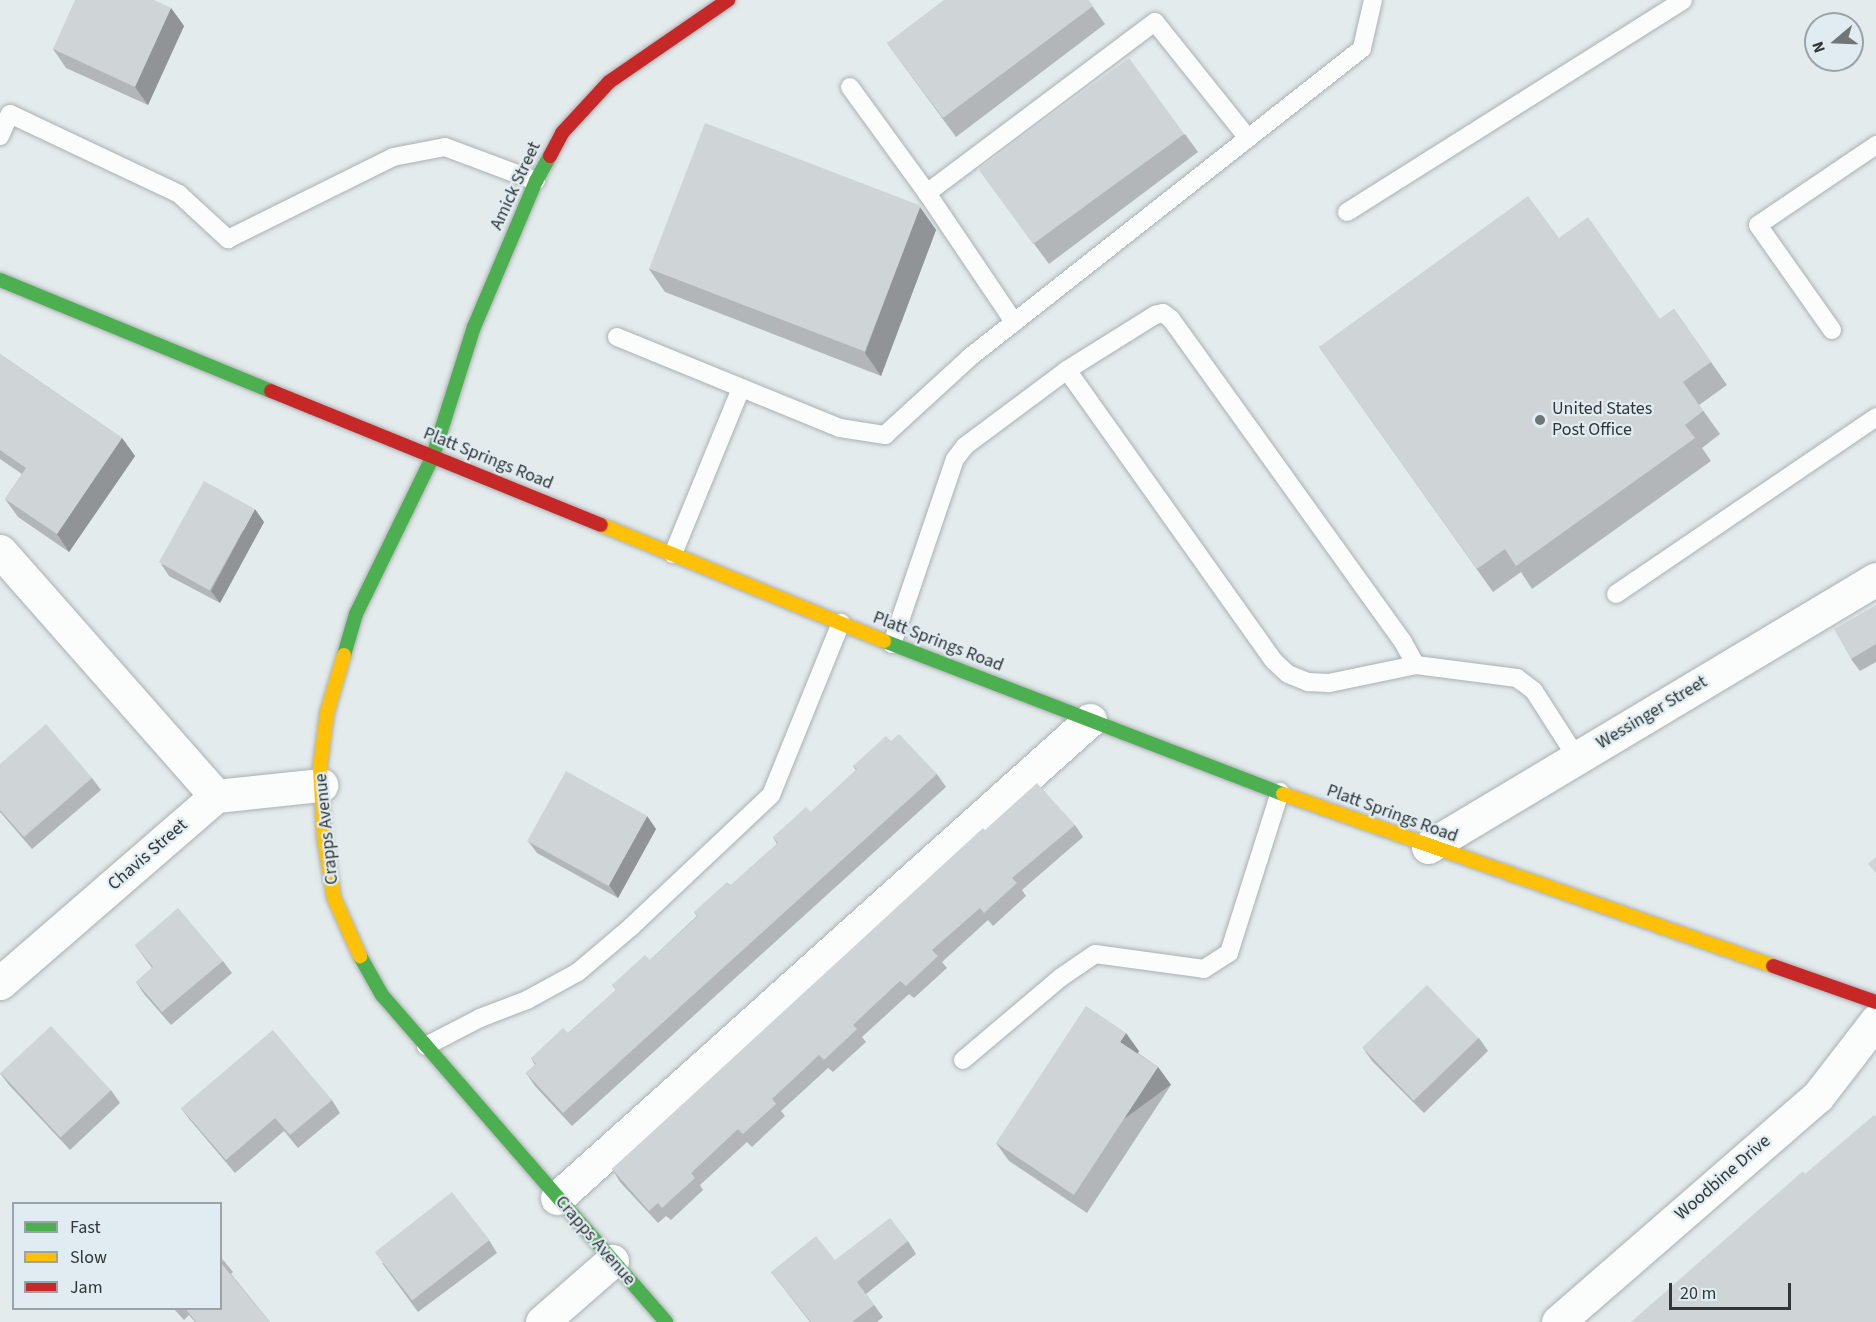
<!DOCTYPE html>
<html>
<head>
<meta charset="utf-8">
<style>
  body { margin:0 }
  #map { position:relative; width:1876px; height:1322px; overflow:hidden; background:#e4ebed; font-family:"Source Sans 3",sans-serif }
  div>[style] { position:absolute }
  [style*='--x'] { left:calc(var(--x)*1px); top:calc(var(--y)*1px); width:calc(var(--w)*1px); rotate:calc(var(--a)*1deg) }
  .roads { filter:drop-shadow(0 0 2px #abb0b2) drop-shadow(0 0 2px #abb0b2) }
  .lane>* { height:18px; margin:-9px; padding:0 9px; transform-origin:9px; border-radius:9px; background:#fbfcfc }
  .street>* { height:33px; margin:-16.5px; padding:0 16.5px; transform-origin:16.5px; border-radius:16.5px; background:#fbfcfc }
  .fast>* { height:14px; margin:-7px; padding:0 7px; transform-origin:7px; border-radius:7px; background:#4caf50 }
  .slow>* { height:14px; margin:-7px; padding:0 7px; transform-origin:7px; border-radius:7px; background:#ffc107 }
  .jam>* { height:14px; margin:-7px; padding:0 7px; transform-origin:7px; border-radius:7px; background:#c62828 }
  .wall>* { inset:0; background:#b2b6b8 }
  .shaded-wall>* { inset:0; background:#919496; transform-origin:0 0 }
  .building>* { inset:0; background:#cfd4d6; transform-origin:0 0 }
  .dots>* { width:16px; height:16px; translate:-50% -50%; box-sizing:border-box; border:3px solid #e0ecf1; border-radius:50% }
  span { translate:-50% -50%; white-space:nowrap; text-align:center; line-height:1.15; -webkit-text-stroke:4.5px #e0ecf1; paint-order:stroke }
  .street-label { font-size:18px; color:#313637 }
  .poi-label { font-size:18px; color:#313637 }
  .left { translate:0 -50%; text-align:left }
  .legend { position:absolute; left:12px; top:1202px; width:210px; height:108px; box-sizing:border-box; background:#e0ecf1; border:2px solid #9aa3a7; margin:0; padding:8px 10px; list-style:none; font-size:18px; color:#313637 }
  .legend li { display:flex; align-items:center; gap:12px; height:30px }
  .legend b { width:30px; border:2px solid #9aa3a7 }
  .north { position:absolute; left:1804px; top:12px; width:60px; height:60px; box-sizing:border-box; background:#e0ecf1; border:2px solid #9aa3a7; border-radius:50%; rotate:251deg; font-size:16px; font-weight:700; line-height:24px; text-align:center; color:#313637 }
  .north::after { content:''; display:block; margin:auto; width:21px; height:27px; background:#707577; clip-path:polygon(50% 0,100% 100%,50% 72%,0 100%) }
  .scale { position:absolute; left:1669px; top:1283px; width:122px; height:27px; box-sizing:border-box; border:3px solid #313637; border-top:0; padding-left:8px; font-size:18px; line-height:21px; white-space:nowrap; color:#313637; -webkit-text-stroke:4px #e0ecf1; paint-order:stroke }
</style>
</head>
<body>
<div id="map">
  <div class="roads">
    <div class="lane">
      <div style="--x:850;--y:87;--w:131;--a:54"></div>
      <div style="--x:927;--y:193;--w:156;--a:56"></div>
      <div style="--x:0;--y:136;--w:24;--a:-66"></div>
      <div style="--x:10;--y:114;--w:187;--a:25.3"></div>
      <div style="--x:179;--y:194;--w:67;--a:42.6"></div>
      <div style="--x:228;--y:239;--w:184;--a:-26.4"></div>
      <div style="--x:393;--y:157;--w:53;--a:-10.9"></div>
      <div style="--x:445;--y:147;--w:97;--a:20.5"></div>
      <div style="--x:927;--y:193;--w:285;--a:-36.9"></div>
      <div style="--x:1155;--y:22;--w:149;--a:51.3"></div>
      <div style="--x:1347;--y:212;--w:397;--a:-32.2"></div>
      <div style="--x:1832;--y:330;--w:128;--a:-125.2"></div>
      <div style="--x:1758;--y:225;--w:143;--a:-34.1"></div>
      <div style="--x:617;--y:337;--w:241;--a:22.2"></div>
      <div style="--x:840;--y:428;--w:46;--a:8.8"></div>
      <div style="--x:885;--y:435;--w:115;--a:-42.5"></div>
      <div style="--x:970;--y:357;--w:499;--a:-38.2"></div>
      <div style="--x:1362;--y:48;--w:49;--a:-77.1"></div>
      <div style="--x:1067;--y:370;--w:357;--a:54.6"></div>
      <div style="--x:1274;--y:661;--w:19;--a:43"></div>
      <div style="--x:1288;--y:674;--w:22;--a:22"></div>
      <div style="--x:1308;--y:682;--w:21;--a:3"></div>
      <div style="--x:1329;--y:683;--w:89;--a:-11.7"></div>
      <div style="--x:673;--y:554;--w:179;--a:-67.7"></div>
      <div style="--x:1616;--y:594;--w:315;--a:-34.2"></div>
      <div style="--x:892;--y:644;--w:195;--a:-71.2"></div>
      <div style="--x:955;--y:459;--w:16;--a:-52"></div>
      <div style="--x:965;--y:446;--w:127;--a:-36.7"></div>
      <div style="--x:1067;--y:370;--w:104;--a:-32"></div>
      <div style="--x:1155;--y:315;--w:8;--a:-14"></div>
      <div style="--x:1163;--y:313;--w:10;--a:37"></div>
      <div style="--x:1171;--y:319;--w:398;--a:54.3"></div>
      <div style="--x:1403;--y:642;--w:26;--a:61"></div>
      <div style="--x:1416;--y:665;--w:102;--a:7.3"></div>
      <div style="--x:1517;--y:678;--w:21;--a:37"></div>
      <div style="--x:1534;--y:691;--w:80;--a:57.3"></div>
      <div style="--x:426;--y:1046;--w:61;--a:-27.4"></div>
      <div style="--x:480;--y:1018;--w:50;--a:-21"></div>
      <div style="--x:527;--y:1000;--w:58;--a:-28.8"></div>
      <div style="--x:578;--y:972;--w:70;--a:-40.3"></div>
      <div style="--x:631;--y:927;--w:192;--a:-43.3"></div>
      <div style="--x:771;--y:795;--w:186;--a:-67.9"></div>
      <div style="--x:963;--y:1060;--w:127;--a:-40.2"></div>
      <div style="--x:1060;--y:978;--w:42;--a:-34.4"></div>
      <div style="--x:1095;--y:954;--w:110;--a:7.8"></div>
      <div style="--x:1204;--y:969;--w:30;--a:-33"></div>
      <div style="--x:1229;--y:953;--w:169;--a:-72.4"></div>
    </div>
    <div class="street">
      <div style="--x:0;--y:551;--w:327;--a:48.6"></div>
      <div style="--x:1428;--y:847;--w:522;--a:-30.89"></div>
      <div style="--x:0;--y:983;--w:286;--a:-40.9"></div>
      <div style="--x:216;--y:796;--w:106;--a:-6"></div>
      <div style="--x:557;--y:1198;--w:716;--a:-41.89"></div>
      <div style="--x:542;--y:1322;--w:93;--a:-41.1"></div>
      <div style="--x:1558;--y:1322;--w:344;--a:-41"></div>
      <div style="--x:1818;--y:1096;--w:95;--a:-52.3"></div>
    </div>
    <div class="fast">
      <div style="--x:0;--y:280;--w:293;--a:22.3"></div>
      <div style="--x:884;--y:641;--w:427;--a:21"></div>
      <div style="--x:344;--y:655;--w:43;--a:-73.7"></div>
      <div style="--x:356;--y:614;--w:176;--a:-64"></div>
      <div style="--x:433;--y:456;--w:135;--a:-72.4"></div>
      <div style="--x:474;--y:327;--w:159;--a:-67"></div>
      <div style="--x:536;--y:181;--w:29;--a:-61"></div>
      <div style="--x:360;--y:956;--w:45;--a:60.6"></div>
      <div style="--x:382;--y:995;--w:433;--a:49"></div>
    </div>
    <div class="slow">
      <div style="--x:601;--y:525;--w:306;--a:22.3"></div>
      <div style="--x:344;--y:655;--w:60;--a:106.3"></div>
      <div style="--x:327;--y:713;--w:54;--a:97.4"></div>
      <div style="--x:320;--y:767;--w:71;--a:86.8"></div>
      <div style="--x:324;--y:838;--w:61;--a:80.5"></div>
      <div style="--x:334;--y:898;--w:64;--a:65.9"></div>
      <div style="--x:1283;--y:794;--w:519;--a:19.34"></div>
    </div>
    <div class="jam">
      <div style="--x:550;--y:156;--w:26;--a:-62"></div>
      <div style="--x:562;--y:133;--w:69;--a:-47.3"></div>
      <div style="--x:609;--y:82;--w:145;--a:-34.6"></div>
      <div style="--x:271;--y:391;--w:356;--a:22.1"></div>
      <div style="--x:1773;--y:966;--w:109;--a:19.3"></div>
    </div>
  </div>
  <div class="wall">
    <div style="clip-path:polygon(1088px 0,1105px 24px,956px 137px,887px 43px)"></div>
    <div style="clip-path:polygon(171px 8px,184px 26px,148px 105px,66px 68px,53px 49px)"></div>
    <div style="clip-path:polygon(1185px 134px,1198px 152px,1049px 264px,980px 171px)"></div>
    <div style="clip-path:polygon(920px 207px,936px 230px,881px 376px,665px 292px,649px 269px)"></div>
    <div style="clip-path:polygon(1559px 238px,1660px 319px,1674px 309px,1727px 385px,1699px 405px,1720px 434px,1702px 448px,1711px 461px,1532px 589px,1521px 572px,1493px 592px,1319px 347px)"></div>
    <div style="clip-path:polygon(0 354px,122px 438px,135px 456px,69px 552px,18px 517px,5px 499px,22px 474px,0 459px)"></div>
    <div style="clip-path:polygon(264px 522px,220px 603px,169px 576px,161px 564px)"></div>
    <div style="clip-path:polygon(1876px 605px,1876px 662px,1860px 671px,1851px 659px)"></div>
    <div style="clip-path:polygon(891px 741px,937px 774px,946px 787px,572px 1126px,535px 1086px,526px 1073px,535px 1065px,531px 1058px,568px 1033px,616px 990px,612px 985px,650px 960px,697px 916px,694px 912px,731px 885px,777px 844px,773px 837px,811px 812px,856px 770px,853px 766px)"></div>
    <div style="clip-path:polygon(0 764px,92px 778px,101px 790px,32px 849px,0 812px)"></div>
    <div style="clip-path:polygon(647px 816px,656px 829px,618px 898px,537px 853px,528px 841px)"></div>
    <div style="clip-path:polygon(1075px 825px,1083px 837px,1022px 890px,1026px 896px,993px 926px,988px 920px,942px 962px,947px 968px,914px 998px,909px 994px,862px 1037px,866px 1042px,833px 1072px,828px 1068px,781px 1111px,785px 1116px,752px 1147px,747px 1142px,700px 1185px,703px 1190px,671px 1220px,666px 1216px,658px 1223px,620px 1182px,612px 1169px,985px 830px)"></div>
    <div style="clip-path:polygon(135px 945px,223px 961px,232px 973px,171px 1025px,144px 994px,136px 982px,152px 968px)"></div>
    <div style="clip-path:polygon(1479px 1038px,1488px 1051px,1424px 1113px,1372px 1061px,1363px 1048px)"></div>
    <div style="clip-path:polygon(1139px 1051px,1138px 1053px,1158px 1067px,1171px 1085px,1087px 1213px,1009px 1161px,996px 1143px)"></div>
    <div style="clip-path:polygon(0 1073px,111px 1090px,120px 1103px,70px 1150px,9px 1085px)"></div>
    <div style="clip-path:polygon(332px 1100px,340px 1113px,298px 1148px,284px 1131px,235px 1173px,190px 1120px,181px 1108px)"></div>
    <div style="clip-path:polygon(489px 1240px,497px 1253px,418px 1312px,382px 1263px)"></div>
    <div style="clip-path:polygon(908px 1241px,916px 1254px,866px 1294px,883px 1317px,877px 1322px,810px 1322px,771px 1272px,835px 1260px)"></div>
    <div style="clip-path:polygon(220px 1256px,233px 1272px,231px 1274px,270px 1322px,195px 1322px,189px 1315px,184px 1320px,173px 1308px,220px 1308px)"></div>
  </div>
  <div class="shaded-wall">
    <div style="clip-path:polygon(171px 8px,184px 26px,148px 105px,135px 87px)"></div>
    <div style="clip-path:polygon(920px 207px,936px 230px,881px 376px,865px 353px)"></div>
    <div style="clip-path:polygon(122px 438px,135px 456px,69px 552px,57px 534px)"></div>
    <div style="clip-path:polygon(255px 509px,264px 522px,220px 603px,211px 591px)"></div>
    <div style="clip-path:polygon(647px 816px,656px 829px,618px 898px,609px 885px)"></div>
    <div style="clip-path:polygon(1126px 1033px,1139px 1051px,1133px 1060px,1120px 1042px)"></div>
    <div style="left:1158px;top:1067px;width:22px;height:153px;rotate:54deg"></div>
  </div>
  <div class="building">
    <div style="clip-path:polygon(75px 0,154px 0,171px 8px,135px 87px,53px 49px)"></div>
    <div style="clip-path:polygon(944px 0,1088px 0,1093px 6px,943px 118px,887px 43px)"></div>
    <div style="left:1129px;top:58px;width:94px;height:187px;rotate:54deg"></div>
    <div style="left:705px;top:123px;width:231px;height:156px;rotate:21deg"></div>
    <div style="clip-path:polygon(1528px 196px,1559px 238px,1588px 217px,1660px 319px,1674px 309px,1711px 362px,1683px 382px,1703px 411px,1685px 425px,1695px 438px,1516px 566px,1505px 549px,1477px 569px,1319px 347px)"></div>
    <div style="clip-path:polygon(0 354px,122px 438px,57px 534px,5px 499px,26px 468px,0 450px)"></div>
    <div style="left:204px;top:481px;width:58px;height:93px;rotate:29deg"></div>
    <div style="clip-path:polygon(1876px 605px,1876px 644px,1851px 659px,1834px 629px)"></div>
    <div style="clip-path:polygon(46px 724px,92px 778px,24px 837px,0 810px,0 764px)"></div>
    <div style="clip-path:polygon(899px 734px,937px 774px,563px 1113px,526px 1073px,536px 1064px,531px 1058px,563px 1028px,568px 1033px,616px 990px,612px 985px,645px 955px,650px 960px,698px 916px,694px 912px,727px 882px,731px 885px,778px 843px,773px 837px,806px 807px,811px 812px,857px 769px,853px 766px,886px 736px,891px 741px)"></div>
    <div style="left:566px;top:771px;width:93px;height:80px;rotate:29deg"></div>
    <div style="clip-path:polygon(1037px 783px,1075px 825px,1012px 878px,1017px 883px,984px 913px,980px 908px,932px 950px,938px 956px,906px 986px,900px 981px,853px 1025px,857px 1029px,824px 1060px,819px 1055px,772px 1099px,776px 1104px,743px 1134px,738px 1129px,691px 1173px,695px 1178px,662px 1208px,658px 1203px,649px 1211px,612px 1169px,983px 828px,985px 830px)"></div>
    <div style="clip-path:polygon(1876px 857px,1876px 873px,1868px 864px)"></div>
    <div style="clip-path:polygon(178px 908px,223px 961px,162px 1012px,136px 982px,153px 967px,135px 945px)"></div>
    <div style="left:1427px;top:985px;width:74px;height:90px;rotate:46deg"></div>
    <div style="clip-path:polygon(1086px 1006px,1126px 1033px,1120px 1042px,1158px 1067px,1074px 1195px,996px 1143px)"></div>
    <div style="left:51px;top:1026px;width:88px;height:69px;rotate:47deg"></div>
    <div style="clip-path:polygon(273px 1030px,332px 1100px,290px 1135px,275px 1118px,226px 1160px,181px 1108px)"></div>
    <div style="clip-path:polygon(1874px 1115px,1876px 1117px,1876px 1322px,1631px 1322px,1803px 1171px,1805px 1174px)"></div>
    <div style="left:452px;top:1192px;width:61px;height:98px;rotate:52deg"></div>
    <div style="clip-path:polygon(890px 1218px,908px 1241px,857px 1282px,874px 1305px,852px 1322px,811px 1322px,771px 1272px,816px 1236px,835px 1260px)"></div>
    <div style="clip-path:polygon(220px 1256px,224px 1260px,221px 1263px,270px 1322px,196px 1322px,185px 1308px,220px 1308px)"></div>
  </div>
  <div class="dots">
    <div style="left:1540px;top:420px;background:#707577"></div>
  </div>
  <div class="street-label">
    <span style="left:516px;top:186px;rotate:-65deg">Amick Street</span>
    <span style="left:488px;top:459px;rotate:22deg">Platt Springs Road</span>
    <span style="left:938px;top:642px;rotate:21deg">Platt Springs Road</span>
    <span style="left:1652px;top:713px;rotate:-31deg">Wessinger Street</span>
    <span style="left:1392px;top:814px;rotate:20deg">Platt Springs Road</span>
    <span style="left:327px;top:829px;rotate:-96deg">Crapps Avenue</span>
    <span style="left:148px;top:855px;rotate:-41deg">Chavis Street</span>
    <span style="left:1723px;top:1178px;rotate:-41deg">Woodbine Drive</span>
    <span style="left:595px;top:1241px;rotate:49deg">Crapps Avenue</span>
  </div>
  <div class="poi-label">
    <span class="left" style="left:1552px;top:420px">United States<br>Post Office</span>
  </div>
  <ul class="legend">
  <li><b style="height:8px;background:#4caf50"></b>Fast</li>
  <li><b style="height:8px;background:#ffc107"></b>Slow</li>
  <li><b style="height:8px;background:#c62828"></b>Jam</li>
  </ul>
  <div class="north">N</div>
  <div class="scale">20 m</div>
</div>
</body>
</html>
